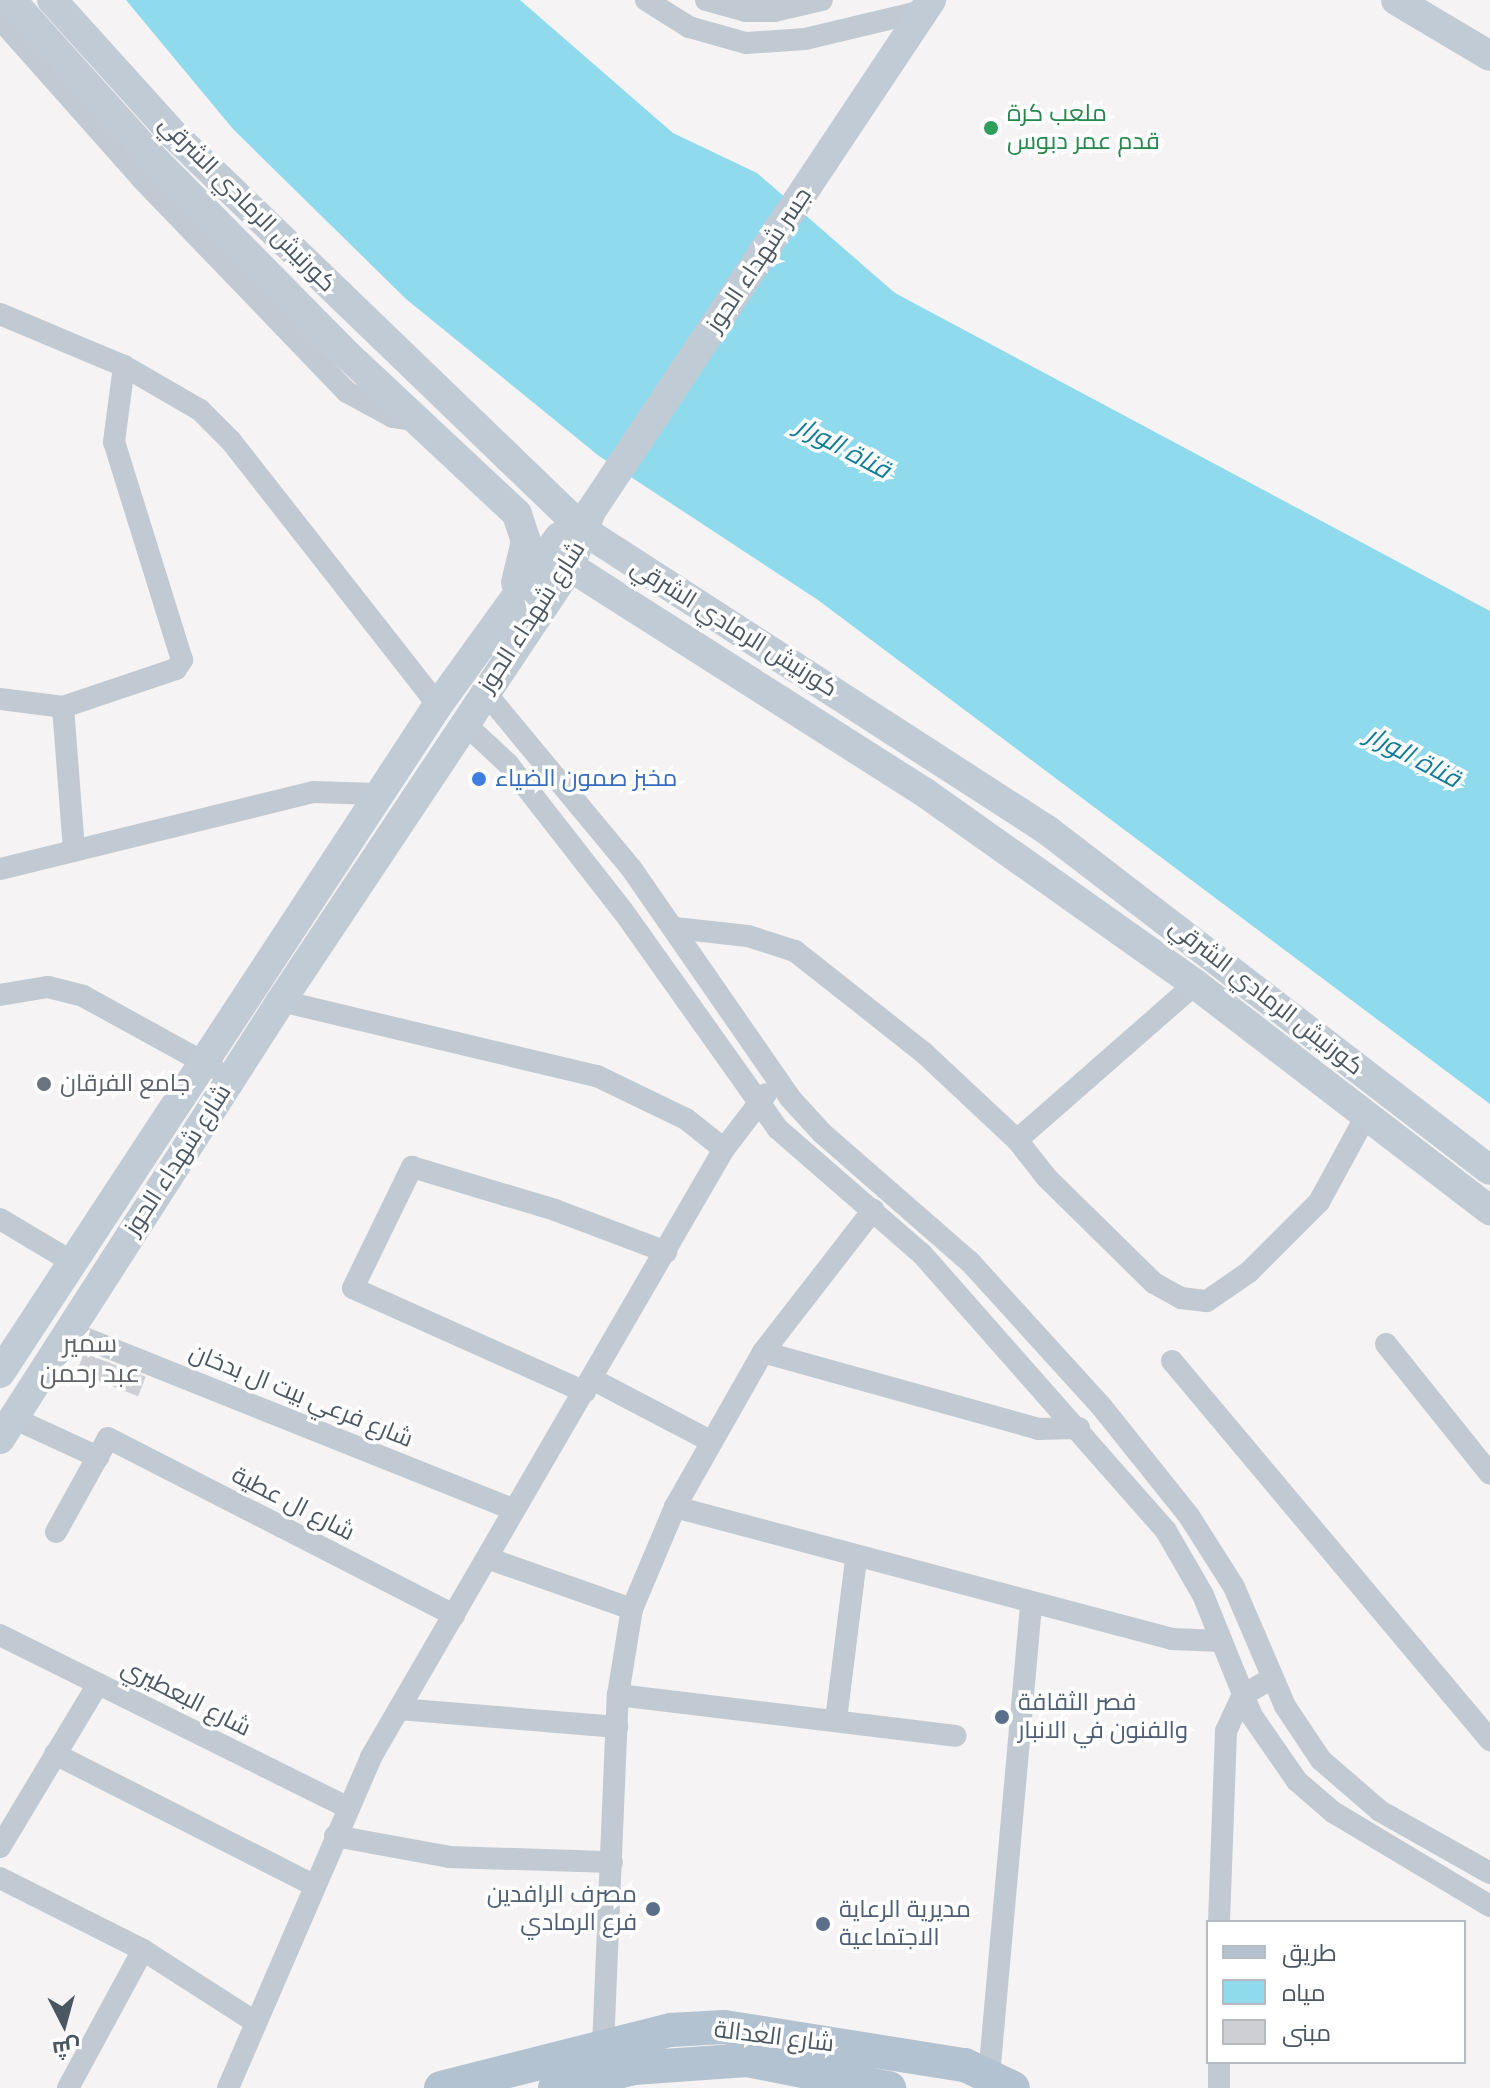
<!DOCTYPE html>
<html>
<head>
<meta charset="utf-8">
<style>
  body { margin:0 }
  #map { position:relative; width:1490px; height:2088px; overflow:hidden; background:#f5f3f3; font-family:Roboto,Cairo,sans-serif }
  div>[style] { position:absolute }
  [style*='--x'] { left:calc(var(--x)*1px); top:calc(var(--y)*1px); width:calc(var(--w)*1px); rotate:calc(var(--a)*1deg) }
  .water>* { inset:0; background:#90daee }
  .building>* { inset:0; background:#cdcfd5; transform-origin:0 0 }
  .street>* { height:22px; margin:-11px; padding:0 11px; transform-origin:11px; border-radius:11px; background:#c1cad2 }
  .secondary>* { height:30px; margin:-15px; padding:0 15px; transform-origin:15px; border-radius:15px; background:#c1cbd6 }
  .primary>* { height:34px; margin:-17px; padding:0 17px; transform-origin:17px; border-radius:17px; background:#b3c2d1 }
  .dots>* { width:22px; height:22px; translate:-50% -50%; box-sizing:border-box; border:4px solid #fff; border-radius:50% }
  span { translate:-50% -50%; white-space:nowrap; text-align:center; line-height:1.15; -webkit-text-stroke:7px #fff; paint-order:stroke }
  .leisure-label { font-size:24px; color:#27864d }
  .left { translate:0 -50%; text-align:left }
  .street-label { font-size:24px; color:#4a5661 }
  .shop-label { font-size:24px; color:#366cbe }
  .worship-label { font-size:24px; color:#5b616d }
  .service-label { font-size:24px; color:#4e5e75 }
  .right { translate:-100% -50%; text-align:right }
  .water-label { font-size:26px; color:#0c7c9b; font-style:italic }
  .neighbourhood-label { font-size:26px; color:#5f6368 }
  .legend { position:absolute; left:1206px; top:1920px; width:260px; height:144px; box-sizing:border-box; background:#fff; border:2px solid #b7bbc0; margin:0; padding:10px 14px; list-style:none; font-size:24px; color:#4a5661 }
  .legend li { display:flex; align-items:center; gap:16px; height:40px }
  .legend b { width:40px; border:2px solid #b7bbc0 }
  .north { position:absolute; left:24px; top:1984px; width:80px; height:80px; -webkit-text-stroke:6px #fff; paint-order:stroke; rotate:174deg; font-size:22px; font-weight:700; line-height:32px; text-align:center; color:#4a5661 }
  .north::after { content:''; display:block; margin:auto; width:28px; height:36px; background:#4a5661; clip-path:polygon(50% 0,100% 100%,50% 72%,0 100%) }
</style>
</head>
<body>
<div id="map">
  <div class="water">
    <div style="clip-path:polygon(126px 0,520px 0,673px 133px,757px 173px,895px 293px,1490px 611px,1490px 1104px,818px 600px,599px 456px,406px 299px,233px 129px)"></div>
  </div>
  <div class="building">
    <div style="left:84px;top:1353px;width:66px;height:21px;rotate:21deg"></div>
  </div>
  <div class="street">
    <div style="--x:646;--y:0;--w:51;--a:32.1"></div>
    <div style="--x:689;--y:27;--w:59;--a:15.7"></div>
    <div style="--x:746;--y:43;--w:59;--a:-3.9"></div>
    <div style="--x:805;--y:39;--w:125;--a:-13.4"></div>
    <div style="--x:706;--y:0;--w:41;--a:15.4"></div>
    <div style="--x:746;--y:11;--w:28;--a:0"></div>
    <div style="--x:774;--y:11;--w:49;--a:-12.9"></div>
    <div style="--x:0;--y:19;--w:213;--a:48.4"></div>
    <div style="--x:141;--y:178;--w:297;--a:46.1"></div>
    <div style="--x:347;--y:392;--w:52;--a:28.5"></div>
    <div style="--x:393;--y:417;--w:25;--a:9"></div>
    <div style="--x:0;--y:314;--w:134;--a:22.8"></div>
    <div style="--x:124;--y:366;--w:88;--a:30.1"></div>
    <div style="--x:200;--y:410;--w:44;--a:45"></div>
    <div style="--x:231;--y:441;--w:335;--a:51.9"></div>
    <div style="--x:484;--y:691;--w:230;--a:50.3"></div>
    <div style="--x:631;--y:868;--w:280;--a:55.3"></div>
    <div style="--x:790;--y:1098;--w:47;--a:47.6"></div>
    <div style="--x:822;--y:1133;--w:196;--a:41.1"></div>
    <div style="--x:970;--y:1262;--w:195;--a:47.7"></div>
    <div style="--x:1101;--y:1406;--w:141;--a:51.3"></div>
    <div style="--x:1189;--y:1516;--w:84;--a:57.6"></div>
    <div style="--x:1234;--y:1587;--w:129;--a:66.8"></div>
    <div style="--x:1285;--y:1706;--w:65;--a:56.3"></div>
    <div style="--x:1321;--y:1760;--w:78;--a:40.8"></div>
    <div style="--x:1380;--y:1811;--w:126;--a:29.4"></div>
    <div style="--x:0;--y:699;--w:64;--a:7.2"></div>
    <div style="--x:63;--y:707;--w:119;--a:-18.6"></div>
    <div style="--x:176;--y:669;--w:11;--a:-56"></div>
    <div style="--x:182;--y:660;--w:228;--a:-107.3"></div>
    <div style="--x:114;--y:442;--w:77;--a:-82.5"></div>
    <div style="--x:63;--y:707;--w:144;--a:85.6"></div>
    <div style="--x:463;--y:722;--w:62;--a:43"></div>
    <div style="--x:508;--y:764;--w:187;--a:52"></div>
    <div style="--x:623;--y:911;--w:267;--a:54.6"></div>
    <div style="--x:778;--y:1129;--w:191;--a:41"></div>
    <div style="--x:922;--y:1254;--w:369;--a:48.6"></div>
    <div style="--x:1166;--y:1531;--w:74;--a:60"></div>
    <div style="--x:1203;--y:1595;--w:131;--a:68"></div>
    <div style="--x:1252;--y:1716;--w:79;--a:55.3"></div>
    <div style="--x:1297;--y:1781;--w:48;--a:40.7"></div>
    <div style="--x:1333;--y:1812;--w:183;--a:30.9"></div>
    <div style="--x:0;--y:869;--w:322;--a:-13.8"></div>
    <div style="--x:313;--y:792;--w:66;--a:1.7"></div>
    <div style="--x:675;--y:928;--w:73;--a:6.3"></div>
    <div style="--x:748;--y:936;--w:49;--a:17.7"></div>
    <div style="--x:795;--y:951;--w:163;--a:38.3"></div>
    <div style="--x:923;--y:1052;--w:129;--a:43.1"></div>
    <div style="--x:1017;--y:1140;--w:48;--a:51.7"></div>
    <div style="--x:1047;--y:1178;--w:150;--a:44.5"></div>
    <div style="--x:1154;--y:1283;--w:31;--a:29"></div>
    <div style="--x:1181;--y:1298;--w:26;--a:7"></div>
    <div style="--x:1207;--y:1301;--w:51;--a:-34.6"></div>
    <div style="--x:1249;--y:1272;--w:99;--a:-45"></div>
    <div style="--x:1319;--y:1202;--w:100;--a:-61.4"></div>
    <div style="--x:0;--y:995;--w:49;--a:-9.5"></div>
    <div style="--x:48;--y:987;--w:36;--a:14"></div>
    <div style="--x:83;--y:996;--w:149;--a:28.8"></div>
    <div style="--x:281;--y:1001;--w:325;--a:13.4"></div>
    <div style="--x:597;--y:1076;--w:99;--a:25.8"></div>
    <div style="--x:686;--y:1119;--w:48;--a:38.3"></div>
    <div style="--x:1017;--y:1140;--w:237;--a:-41.2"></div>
    <div style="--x:0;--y:1219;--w:84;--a:30.8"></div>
    <div style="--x:67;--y:1331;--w:482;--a:21.8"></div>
    <div style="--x:1386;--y:1344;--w:166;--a:51.3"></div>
    <div style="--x:763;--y:1352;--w:286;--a:15.6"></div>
    <div style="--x:1038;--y:1429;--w:41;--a:-1.4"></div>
    <div style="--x:1172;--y:1361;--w:495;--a:50"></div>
    <div style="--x:592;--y:1379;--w:133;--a:27.7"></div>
    <div style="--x:585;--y:1392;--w:254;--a:-155.9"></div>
    <div style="--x:353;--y:1288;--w:135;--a:-64"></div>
    <div style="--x:412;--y:1167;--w:149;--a:16.7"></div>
    <div style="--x:555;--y:1210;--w:119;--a:20.7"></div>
    <div style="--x:13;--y:1418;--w:94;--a:24.6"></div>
    <div style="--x:675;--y:1507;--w:514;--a:14.87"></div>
    <div style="--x:1172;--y:1639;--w:49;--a:2.3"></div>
    <div style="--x:56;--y:1532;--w:107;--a:-61"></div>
    <div style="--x:108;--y:1438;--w:389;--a:27.1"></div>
    <div style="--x:487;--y:1558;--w:154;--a:19.4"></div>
    <div style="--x:0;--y:1635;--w:389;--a:26.4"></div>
    <div style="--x:618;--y:1695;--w:340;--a:6.9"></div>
    <div style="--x:399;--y:1709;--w:219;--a:4.7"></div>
    <div style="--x:836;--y:1720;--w:162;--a:-82.9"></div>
    <div style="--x:55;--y:1754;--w:289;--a:26.9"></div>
    <div style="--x:335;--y:1836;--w:116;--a:10.4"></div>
    <div style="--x:449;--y:1857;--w:163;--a:1.8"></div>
    <div style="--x:0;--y:1847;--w:190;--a:-59"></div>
    <div style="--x:0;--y:1878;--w:160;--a:26.7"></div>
    <div style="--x:143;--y:1950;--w:133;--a:32.7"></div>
    <div style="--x:1219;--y:1922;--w:191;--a:-87.9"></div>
    <div style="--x:1226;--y:1731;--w:40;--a:-65"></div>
    <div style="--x:1243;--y:1695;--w:34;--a:-30"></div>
    <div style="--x:603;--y:2047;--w:352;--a:-87.6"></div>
    <div style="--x:618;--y:1695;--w:87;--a:-80.8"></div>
    <div style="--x:632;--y:1609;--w:111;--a:-67.1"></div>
    <div style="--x:675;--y:1507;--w:178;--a:-60.4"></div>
    <div style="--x:763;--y:1352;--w:180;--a:-52.2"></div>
    <div style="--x:989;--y:2076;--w:475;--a:-84.9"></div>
    <div style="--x:68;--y:2088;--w:157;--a:-61.5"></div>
    <div style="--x:228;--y:2088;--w:361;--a:-66.6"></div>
    <div style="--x:371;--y:1757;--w:703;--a:-59.86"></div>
    <div style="--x:724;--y:1149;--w:69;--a:-52.6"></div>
    <div style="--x:1219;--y:2088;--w:26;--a:-90"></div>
  </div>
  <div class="secondary">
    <div style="--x:11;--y:0;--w:208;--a:48.1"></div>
    <div style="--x:150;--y:155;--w:275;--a:45.4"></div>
    <div style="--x:343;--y:351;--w:238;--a:43.1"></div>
    <div style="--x:517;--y:514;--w:28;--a:72"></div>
    <div style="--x:526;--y:541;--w:43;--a:103.4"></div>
    <div style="--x:52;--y:0;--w:183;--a:47.9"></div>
    <div style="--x:175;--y:136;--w:571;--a:43.94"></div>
    <div style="--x:586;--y:532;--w:549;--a:32.88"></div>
    <div style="--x:1047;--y:830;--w:558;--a:37.51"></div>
    <div style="--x:1396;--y:0;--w:109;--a:30.8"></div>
    <div style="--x:547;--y:552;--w:447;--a:32.5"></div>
    <div style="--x:924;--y:792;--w:332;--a:35.3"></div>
    <div style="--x:1195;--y:984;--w:372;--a:37.5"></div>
    <div style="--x:0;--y:1373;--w:799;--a:-56.75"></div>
    <div style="--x:438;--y:705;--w:207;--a:-54.2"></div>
    <div style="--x:0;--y:1439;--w:520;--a:-57.32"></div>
    <div style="--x:281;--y:1001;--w:520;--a:-56.37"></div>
    <div style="--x:569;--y:568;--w:61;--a:-68.9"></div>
    <div style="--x:591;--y:511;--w:614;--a:-56.36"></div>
  </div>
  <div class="primary">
    <div style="--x:441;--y:2088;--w:237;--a:-14.2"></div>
    <div style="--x:671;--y:2030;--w:53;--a:-3.2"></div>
    <div style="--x:724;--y:2027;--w:244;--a:9"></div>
    <div style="--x:965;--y:2065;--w:53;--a:25.6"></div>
    <div style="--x:555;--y:2088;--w:81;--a:-14.2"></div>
    <div style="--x:634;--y:2068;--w:113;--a:-4"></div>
    <div style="--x:747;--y:2060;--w:145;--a:11.2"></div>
  </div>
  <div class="dots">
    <div style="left:991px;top:128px;background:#2e9e5b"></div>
    <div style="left:479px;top:779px;background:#3f7fe0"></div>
    <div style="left:44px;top:1084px;background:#6b7280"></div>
    <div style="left:1002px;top:1717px;background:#5c6f8a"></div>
    <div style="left:653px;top:1909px;background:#5c6f8a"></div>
    <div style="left:823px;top:1924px;background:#5c6f8a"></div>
  </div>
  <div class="leisure-label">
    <span class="left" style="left:1007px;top:128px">ملعب كرة<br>قدم عمر دبوس</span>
  </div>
  <div class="street-label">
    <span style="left:247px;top:204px;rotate:45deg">كورنيش الرمادي الشرقي</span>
    <span style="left:759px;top:260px;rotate:-56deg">جسر شهداء الحوز</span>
    <span style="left:532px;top:617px;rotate:-57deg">شارع شهداء الحوز</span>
    <span style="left:734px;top:628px;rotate:32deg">كورنيش الرمادي الشرقي</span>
    <span style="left:1266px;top:997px;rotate:38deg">كورنيش الرمادي الشرقي</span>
    <span style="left:178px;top:1160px;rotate:-57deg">شارع شهداء الحوز</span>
    <span style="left:301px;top:1396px;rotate:22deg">شارع فرعي بيت ال بدخان</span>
    <span style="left:293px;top:1504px;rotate:27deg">شارع ال عطية</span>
    <span style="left:186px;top:1698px;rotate:27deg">شارع البعطيري</span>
    <span style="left:774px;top:2037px;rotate:7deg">شارع العدالة</span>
  </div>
  <div class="shop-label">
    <span class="left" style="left:495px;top:779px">مخبز صمون الضياء</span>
  </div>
  <div class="worship-label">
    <span class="left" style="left:60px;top:1084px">جامع الفرقان</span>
  </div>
  <div class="service-label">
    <span class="left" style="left:1018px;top:1717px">فصر الثقافة<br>والفنون في الانبار</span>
    <span class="right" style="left:637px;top:1909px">مصرف الرافدين<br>فرع الرمادي</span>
    <span class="left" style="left:839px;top:1924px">مديرية الرعاية<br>الاجتماعية</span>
  </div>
  <div class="water-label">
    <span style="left:843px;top:448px;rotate:28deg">قناة الورار</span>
    <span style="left:1413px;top:757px;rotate:28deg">قناة الورار</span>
  </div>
  <div class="neighbourhood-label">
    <span style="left:90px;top:1359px">سمير<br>عبد رحمن</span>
  </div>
  <ul class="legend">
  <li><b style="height:10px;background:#b3c2d1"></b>طريق</li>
  <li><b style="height:22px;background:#90daee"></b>مياه</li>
  <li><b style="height:22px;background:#cdcfd5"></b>مبنى</li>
  </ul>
  <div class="north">ش</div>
</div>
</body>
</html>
